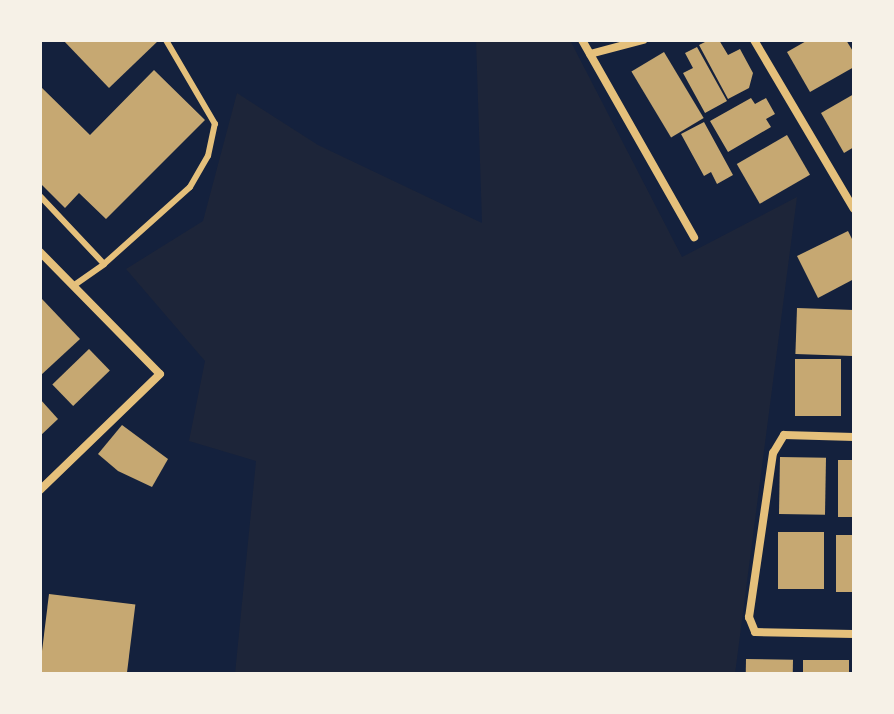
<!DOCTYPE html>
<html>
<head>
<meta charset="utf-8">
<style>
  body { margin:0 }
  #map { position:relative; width:894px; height:714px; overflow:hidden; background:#14213d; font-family:Quicksand,sans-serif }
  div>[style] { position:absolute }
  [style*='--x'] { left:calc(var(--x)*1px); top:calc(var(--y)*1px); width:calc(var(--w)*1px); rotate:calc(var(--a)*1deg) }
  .green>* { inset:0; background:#1d2539 }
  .building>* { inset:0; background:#c6a872; transform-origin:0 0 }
  .service>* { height:6px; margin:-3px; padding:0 3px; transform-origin:3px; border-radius:3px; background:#e5c07b }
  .minor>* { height:8px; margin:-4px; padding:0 4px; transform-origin:4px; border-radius:4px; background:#e5c07b }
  span { translate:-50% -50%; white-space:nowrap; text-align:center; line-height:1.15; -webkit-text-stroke:6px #f6f1e7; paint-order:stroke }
  .frame { position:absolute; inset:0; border:42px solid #f6f1e7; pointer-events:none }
</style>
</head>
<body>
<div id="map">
  <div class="green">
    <div style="clip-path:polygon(476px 40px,570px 40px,682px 257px,797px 197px,735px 674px,235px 674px,256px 461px,189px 441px,205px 361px,126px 269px,203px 221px,237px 93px,318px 145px,482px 223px)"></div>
  </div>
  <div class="building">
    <div style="clip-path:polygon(63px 40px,159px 40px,109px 88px)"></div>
    <div style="clip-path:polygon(709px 40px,719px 40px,728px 55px,740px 49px,753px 73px,749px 88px,728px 99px,699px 45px)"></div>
    <div style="clip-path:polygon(808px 40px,846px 40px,854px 53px,854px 67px,810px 92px,787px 52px)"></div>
    <div style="clip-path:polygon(697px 47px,727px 101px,705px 113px,683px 73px,693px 68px,685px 53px)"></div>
    <div style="left:664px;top:52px;width:77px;height:38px;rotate:59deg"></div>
    <div style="clip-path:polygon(154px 70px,205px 120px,106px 219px,79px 193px,65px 208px,40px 183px,40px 86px,90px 135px)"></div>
    <div style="clip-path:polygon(854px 94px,854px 147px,844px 153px,821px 113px)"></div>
    <div style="clip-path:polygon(751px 98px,755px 104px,766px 98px,775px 114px,766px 119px,771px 127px,728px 152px,710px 121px)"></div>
    <div style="clip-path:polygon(704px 122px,733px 175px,717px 184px,711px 172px,704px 176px,681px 134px)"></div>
    <div style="left:787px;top:135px;width:46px;height:58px;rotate:60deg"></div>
    <div style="clip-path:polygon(848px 231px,854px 243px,854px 279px,818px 298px,797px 256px)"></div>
    <div style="clip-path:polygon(42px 299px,80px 339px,41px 375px,40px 301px)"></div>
    <div style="left:797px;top:308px;width:57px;height:46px;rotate:2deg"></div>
    <div style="left:89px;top:349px;width:30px;height:51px;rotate:46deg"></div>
    <div style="left:795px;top:359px;width:46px;height:57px"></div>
    <div style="clip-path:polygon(40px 399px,58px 419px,40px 436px)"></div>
    <div style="clip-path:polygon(122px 425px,168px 459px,152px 487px,118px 471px,98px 454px)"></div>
    <div style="left:780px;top:457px;width:46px;height:57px;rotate:1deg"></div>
    <div style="left:838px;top:460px;width:16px;height:57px"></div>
    <div style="left:778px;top:532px;width:46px;height:57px"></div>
    <div style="left:836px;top:535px;width:18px;height:57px"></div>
    <div style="left:49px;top:594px;width:87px;height:81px;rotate:7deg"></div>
    <div style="left:746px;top:659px;width:47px;height:15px;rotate:1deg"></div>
    <div style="left:803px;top:660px;width:46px;height:14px"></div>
  </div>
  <div class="service">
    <div style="--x:40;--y:196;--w:93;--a:46.7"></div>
    <div style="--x:73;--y:286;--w:38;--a:-35"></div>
    <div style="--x:104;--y:264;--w:115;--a:-41.8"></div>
    <div style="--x:190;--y:187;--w:36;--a:-60"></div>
    <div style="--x:208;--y:156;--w:33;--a:-78"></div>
    <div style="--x:215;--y:124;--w:97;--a:-120.3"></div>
  </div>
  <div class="minor">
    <div style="--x:582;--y:40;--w:227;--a:60.4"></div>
    <div style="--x:754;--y:40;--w:196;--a:59.4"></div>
    <div style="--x:590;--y:54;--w:55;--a:-14.8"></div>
    <div style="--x:40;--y:252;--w:171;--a:45.5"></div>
    <div style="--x:160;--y:374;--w:167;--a:136"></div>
    <div style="--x:854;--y:437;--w:70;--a:-178.4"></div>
    <div style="--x:784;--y:435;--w:21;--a:121"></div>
    <div style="--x:773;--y:453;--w:166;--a:98.3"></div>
    <div style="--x:749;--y:617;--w:16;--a:68"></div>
    <div style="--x:755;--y:632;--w:99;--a:1.2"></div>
  </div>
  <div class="frame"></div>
</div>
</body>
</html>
